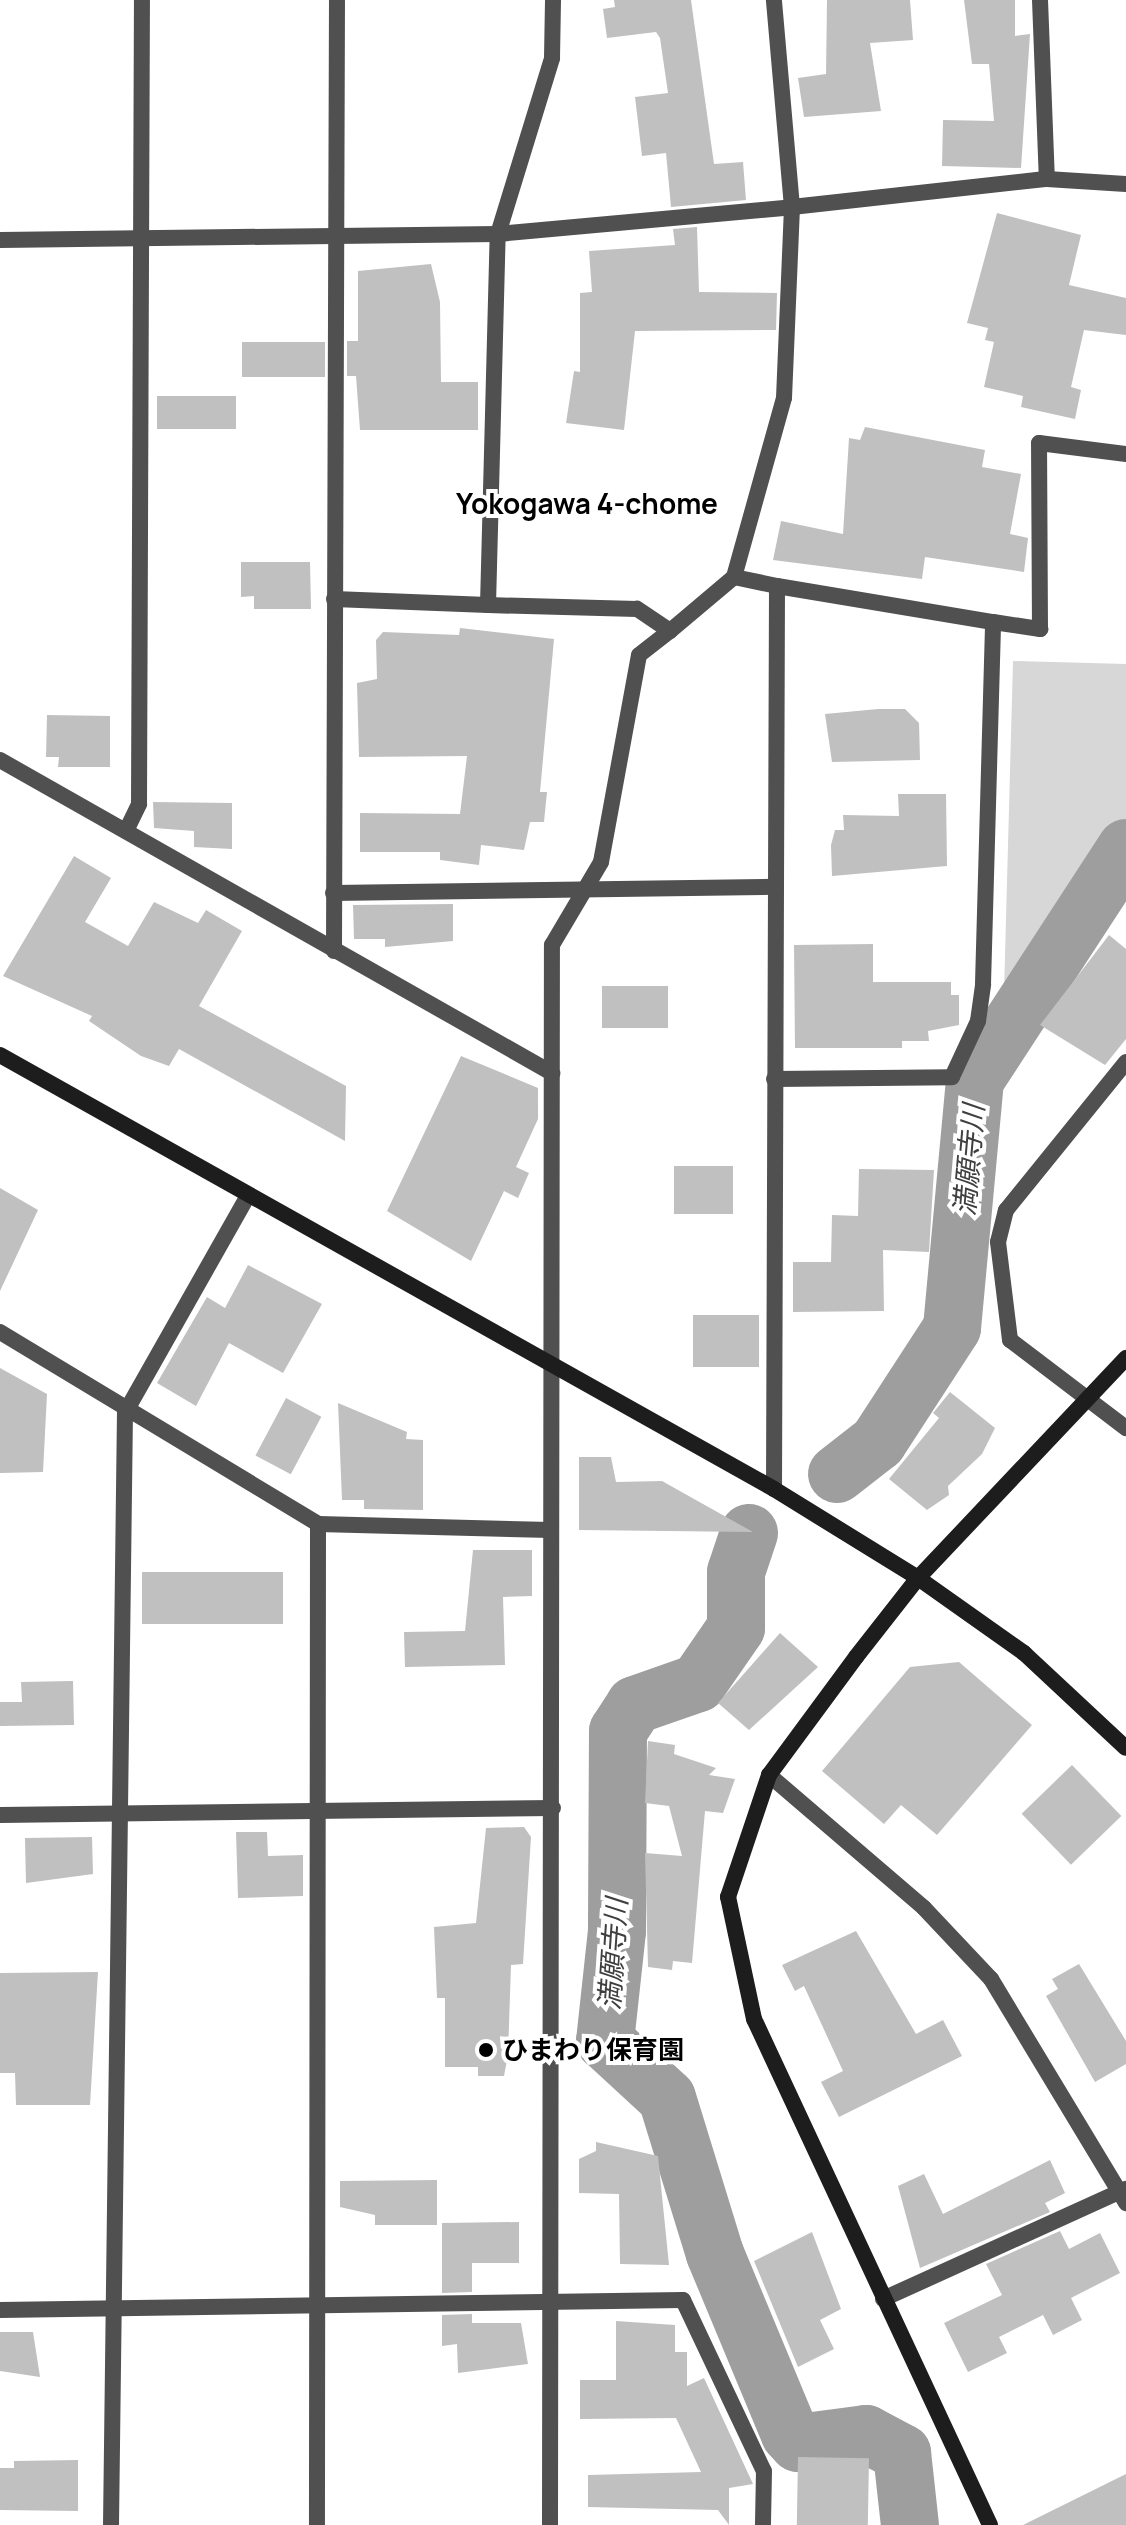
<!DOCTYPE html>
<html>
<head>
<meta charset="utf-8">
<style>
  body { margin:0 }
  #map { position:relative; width:1126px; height:2525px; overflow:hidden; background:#fff; font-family:Manrope,"Noto Sans JP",sans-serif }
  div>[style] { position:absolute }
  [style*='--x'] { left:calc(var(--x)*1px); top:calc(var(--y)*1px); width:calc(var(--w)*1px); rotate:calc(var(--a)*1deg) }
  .green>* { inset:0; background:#d7d7d7 }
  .river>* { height:58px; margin:-29px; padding:0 29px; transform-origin:29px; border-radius:29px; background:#9e9e9e }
  .building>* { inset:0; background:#c0c0c0; transform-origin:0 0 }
  .street>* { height:16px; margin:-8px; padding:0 8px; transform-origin:8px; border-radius:8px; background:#505050 }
  .secondary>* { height:16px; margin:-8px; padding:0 8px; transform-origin:8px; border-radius:8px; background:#1d1d1d }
  .dots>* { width:22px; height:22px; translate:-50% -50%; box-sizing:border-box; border:4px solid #fff; border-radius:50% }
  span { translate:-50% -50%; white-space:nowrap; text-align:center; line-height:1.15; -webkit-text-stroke:8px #fff; paint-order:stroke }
  .poi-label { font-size:26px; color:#000; font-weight:700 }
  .left { translate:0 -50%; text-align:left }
  .neighbourhood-label { font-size:28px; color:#000; font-weight:700 }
  .water-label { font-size:28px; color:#3f3f3f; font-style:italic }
</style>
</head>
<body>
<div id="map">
  <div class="green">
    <div style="clip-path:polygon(1013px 661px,1126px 664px,1126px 822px,1004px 993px)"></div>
  </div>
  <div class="river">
    <div style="--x:837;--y:1474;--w:52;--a:-38"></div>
    <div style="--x:878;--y:1442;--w:136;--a:-57"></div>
    <div style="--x:952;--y:1328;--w:249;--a:-84.7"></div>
    <div style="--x:975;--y:1080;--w:277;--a:-56.9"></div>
    <div style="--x:749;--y:1533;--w:41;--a:108.4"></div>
    <div style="--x:736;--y:1572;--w:56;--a:90"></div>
    <div style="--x:736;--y:1628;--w:67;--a:124.6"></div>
    <div style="--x:698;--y:1683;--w:67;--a:160.8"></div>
    <div style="--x:635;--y:1705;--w:31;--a:123"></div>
    <div style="--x:618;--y:1731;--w:200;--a:90.3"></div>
    <div style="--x:617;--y:1931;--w:111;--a:96.2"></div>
    <div style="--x:605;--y:2041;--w:84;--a:42.6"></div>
    <div style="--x:667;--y:2098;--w:163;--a:72.9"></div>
    <div style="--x:715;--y:2254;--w:195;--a:67.4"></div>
    <div style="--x:790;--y:2434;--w:12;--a:48"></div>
    <div style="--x:798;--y:2443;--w:69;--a:-7.5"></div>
    <div style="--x:866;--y:2434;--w:41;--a:27.8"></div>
    <div style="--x:902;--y:2453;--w:72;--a:83.7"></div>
  </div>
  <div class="building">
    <div style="clip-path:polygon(614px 0,691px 0,714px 164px,743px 162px,746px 200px,671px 207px,666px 153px,642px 156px,635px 97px,668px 93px,660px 38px,656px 32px,607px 38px,603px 9px,615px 7px)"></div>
    <div style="clip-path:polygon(827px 0,910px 0,913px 40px,870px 43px,881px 111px,804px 117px,798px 78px,826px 74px)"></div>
    <div style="clip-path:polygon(964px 0,1015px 0,1015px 36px,1030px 34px,1021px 168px,942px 166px,943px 120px,994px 121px,989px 64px,972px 64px)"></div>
    <div style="clip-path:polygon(997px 213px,1081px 235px,1069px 285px,1126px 298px,1126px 335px,1084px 330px,1071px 387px,1081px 390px,1075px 419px,1021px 407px,1023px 396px,984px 387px,994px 342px,985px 340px,988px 328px,967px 323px)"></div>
    <div style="clip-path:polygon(697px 227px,699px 292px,777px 293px,776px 330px,635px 331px,624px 430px,566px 423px,574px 371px,580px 372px,580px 293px,592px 292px,589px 251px,675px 245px,673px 229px)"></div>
    <div style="clip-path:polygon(431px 264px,440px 302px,441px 382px,478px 382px,478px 430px,360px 430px,356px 376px,347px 376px,347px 341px,358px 341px,358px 271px)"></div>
    <div style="left:325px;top:342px;width:35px;height:83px;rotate:90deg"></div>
    <div style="left:157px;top:396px;width:79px;height:33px"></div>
    <div style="clip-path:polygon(865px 427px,985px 450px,982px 467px,1021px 474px,1010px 534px,1028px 538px,1024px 572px,925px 557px,922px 579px,773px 560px,781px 521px,843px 534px,849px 438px,860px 440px)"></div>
    <div style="clip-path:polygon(241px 562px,310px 562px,311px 609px,254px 609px,254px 596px,241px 597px)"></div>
    <div style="clip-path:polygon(460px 628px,554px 639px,540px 792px,547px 792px,544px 822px,530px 822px,524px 850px,481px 845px,479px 865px,440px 860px,440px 852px,360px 852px,360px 813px,460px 814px,467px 756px,359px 757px,357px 683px,377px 679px,376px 640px,383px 632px,459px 635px)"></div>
    <div style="clip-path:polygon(878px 709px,905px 709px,919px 723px,920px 760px,832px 762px,825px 714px)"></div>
    <div style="clip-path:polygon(47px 715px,110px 716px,110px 767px,58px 767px,59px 757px,46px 757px)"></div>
    <div style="clip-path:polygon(898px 794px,946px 794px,947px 866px,832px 876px,831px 845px,835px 830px,844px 830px,843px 815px,899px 816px)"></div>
    <div style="clip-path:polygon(153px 802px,232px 803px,232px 849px,194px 847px,194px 831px,154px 828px)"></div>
    <div style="clip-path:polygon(74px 856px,111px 878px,85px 922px,128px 946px,154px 902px,198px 923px,206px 910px,242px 931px,199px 1006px,346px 1086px,345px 1141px,179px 1049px,169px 1066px,141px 1056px,89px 1021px,92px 1016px,3px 976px)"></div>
    <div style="clip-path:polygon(453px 904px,453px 941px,385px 947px,385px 939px,354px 939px,353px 905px)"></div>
    <div style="clip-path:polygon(1109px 935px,1126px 949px,1126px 1039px,1105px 1065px,1040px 1025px)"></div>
    <div style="clip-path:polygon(873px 944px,873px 982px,951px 982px,951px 995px,959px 995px,959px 1025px,928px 1031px,929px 1041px,902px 1041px,902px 1048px,795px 1048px,794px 945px)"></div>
    <div style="left:602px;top:986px;width:66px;height:42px"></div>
    <div style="clip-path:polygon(461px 1056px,538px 1088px,538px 1119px,516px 1167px,529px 1173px,518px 1198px,504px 1191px,471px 1261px,387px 1211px)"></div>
    <div style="left:674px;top:1166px;width:59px;height:48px"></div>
    <div style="clip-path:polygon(859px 1169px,934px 1170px,929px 1252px,883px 1250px,884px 1311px,793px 1312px,793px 1262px,831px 1262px,832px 1215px,858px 1216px)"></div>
    <div style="clip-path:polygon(0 1188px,38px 1210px,0 1291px)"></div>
    <div style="clip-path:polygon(248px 1265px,322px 1304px,283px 1373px,229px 1343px,196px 1406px,157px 1383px,207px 1297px,225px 1308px)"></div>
    <div style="left:693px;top:1315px;width:66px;height:52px"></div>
    <div style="clip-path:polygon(0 1368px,47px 1394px,43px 1472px,0 1473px)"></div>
    <div style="clip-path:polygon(950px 1392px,995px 1428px,982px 1454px,948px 1486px,949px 1495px,927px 1510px,889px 1479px,939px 1418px,933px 1413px)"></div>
    <div style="left:286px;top:1398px;width:40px;height:65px;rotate:28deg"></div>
    <div style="clip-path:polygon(338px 1403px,407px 1432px,406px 1439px,423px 1440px,423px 1510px,364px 1509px,364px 1500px,342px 1500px)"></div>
    <div style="clip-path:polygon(579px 1457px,611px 1457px,616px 1482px,662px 1481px,753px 1532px,579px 1530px)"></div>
    <div style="clip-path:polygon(473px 1550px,532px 1550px,532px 1596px,503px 1597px,505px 1665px,405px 1667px,404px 1632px,465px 1631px)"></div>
    <div style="left:142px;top:1572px;width:141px;height:52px"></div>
    <div style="clip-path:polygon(780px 1633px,818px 1667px,749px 1730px,718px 1703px)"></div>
    <div style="clip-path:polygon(959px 1662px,1032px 1725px,937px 1835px,901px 1805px,884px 1824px,822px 1771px,910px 1667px)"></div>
    <div style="clip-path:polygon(73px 1681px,74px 1725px,0 1726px,0 1702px,22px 1702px,21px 1682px)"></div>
    <div style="clip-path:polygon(648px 1741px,675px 1745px,674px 1754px,716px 1768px,709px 1775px,735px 1779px,723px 1813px,705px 1811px,692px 1963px,673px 1961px,672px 1970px,648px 1967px,645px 1853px,682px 1856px,669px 1806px,645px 1803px)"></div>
    <div style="left:1072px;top:1765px;width:71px;height:70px;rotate:46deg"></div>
    <div style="clip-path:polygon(524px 1827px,531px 1837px,523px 1964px,511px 1965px,508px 2055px,504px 2076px,478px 2076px,478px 2067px,445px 2067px,445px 1998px,437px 1998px,434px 1927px,476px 1923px,486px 1828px)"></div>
    <div style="clip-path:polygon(236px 1832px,267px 1832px,268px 1856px,303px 1855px,303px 1896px,238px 1898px)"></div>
    <div style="clip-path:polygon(92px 1837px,93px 1874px,26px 1883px,25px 1838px)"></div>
    <div style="clip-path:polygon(856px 1931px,916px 2034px,943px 2020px,962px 2056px,839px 2117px,821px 2082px,843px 2071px,804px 1986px,795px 1991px,782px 1965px)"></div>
    <div style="clip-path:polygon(1079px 1964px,1126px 2041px,1126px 2064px,1095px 2082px,1046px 1996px,1058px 1989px,1052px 1979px)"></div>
    <div style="clip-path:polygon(98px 1972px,90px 2105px,16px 2105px,15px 2073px,0 2073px,0 1973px)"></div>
    <div style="clip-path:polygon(596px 2142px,658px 2156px,669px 2265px,620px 2264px,619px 2194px,579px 2193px,579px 2159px,596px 2151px)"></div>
    <div style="clip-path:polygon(1050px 2160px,1065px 2193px,1045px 2203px,1050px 2212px,920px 2268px,898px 2186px,924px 2174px,943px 2214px)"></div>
    <div style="clip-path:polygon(437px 2180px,437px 2225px,375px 2225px,375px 2215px,340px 2207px,340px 2181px)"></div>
    <div style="clip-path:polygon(519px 2222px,519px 2263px,472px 2263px,472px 2292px,442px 2293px,442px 2223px)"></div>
    <div style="clip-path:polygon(1060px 2231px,1069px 2249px,1100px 2233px,1120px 2273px,1071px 2298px,1082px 2320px,1053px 2335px,1043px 2315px,999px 2337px,1007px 2353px,968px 2372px,944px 2323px,1002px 2295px,986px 2264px)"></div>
    <div style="clip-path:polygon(812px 2232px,841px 2309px,820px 2320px,834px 2349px,798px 2367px,754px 2261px)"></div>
    <div style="clip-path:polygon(472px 2314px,472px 2323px,521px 2323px,528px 2364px,458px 2373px,457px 2344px,442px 2346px,442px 2315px)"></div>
    <div style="clip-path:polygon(616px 2321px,675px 2325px,675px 2352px,687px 2352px,687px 2386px,704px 2378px,753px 2484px,729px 2488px,729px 2525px,718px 2510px,588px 2507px,588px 2475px,701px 2472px,676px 2418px,580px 2419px,580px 2380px,616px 2380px)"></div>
    <div style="clip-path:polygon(0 2332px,33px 2332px,40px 2377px,0 2371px)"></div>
    <div style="left:798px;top:2457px;width:71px;height:69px;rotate:1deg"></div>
    <div style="clip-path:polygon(78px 2460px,78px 2511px,0 2510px,0 2468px,14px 2468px,14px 2461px)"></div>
    <div style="clip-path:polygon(1126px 2474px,1126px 2525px,1023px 2525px)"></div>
  </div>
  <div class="street">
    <div style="--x:1040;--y:0;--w:179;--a:87.8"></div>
    <div style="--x:0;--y:240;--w:498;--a:-0.7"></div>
    <div style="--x:498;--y:234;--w:295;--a:-5.2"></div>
    <div style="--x:792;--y:207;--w:208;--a:-95"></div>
    <div style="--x:734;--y:577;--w:44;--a:11.8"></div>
    <div style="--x:777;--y:586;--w:903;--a:90.19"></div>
    <div style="--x:777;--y:586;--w:219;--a:9.5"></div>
    <div style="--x:334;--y:599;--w:154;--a:2.2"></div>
    <div style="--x:670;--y:631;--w:84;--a:-40.2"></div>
    <div style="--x:734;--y:577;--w:186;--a:-74.4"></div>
    <div style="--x:784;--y:398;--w:191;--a:-87.6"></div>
    <div style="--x:792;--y:207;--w:257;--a:-6.3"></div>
    <div style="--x:1047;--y:179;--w:79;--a:3.6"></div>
    <div style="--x:0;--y:760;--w:635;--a:29.55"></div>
    <div style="--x:126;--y:831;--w:30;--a:-64"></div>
    <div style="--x:139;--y:804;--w:804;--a:-89.79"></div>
    <div style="--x:333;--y:893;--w:443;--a:-0.8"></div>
    <div style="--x:334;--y:951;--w:951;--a:-89.82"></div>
    <div style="--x:1126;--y:1062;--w:191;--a:129"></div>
    <div style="--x:1006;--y:1210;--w:33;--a:104"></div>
    <div style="--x:998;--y:1242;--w:99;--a:83"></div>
    <div style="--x:1010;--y:1340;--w:146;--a:37.2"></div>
    <div style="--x:774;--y:1079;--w:178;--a:-0.6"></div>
    <div style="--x:952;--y:1077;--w:62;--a:-65.1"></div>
    <div style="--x:978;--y:1021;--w:37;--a:-82"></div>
    <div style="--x:983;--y:984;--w:362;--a:-88.4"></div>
    <div style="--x:993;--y:622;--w:48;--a:8.5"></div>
    <div style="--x:1040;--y:629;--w:186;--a:-90.3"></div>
    <div style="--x:1039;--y:443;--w:88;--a:7.2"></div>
    <div style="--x:0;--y:1332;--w:371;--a:31.1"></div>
    <div style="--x:318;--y:1524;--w:1001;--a:90.06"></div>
    <div style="--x:318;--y:1524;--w:233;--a:1.5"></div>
    <div style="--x:769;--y:1775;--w:204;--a:40.6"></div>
    <div style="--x:924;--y:1908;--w:98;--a:46.7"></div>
    <div style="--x:991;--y:1979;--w:262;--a:58.9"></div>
    <div style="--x:0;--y:1815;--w:553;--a:-0.73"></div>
    <div style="--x:883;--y:2299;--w:267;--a:-24.4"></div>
    <div style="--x:0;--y:2310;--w:683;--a:-0.84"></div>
    <div style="--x:683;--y:2300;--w:189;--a:64.7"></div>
    <div style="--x:764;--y:2471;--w:54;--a:91.1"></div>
    <div style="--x:111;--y:2525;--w:1112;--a:-89.28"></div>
    <div style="--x:125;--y:1413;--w:248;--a:-60.5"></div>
    <div style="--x:550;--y:2525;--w:1580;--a:-89.93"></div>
    <div style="--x:552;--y:945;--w:96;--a:-59.4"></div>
    <div style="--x:601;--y:862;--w:210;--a:-79.6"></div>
    <div style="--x:639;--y:655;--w:39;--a:-38"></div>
    <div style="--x:670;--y:631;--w:40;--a:-146"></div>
    <div style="--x:637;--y:609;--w:149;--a:-178.5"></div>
    <div style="--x:488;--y:605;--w:371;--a:-88.5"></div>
    <div style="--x:498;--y:234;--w:184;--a:-72.9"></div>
    <div style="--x:552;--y:58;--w:58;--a:-89"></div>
  </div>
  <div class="secondary">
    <div style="--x:0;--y:1055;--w:887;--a:29.28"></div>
    <div style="--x:774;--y:1489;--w:169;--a:31.7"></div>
    <div style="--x:918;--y:1578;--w:130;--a:35.3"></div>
    <div style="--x:1024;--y:1653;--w:139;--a:43"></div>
    <div style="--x:990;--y:2525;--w:558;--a:-115"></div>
    <div style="--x:754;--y:2019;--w:125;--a:-102"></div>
    <div style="--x:728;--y:1897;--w:129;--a:-71.4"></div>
    <div style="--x:769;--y:1775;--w:147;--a:-53.6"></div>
    <div style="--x:856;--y:1657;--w:100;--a:-51.9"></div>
    <div style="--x:918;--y:1578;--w:303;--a:-46.6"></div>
  </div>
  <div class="dots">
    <div style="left:486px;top:2050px;background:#000"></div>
  </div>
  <div class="poi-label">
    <span class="left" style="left:502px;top:2050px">ひまわり保育園</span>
  </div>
  <div class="neighbourhood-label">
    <span style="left:587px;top:503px">Yokogawa 4-chome</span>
  </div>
  <div class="water-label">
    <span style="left:968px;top:1160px;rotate:-85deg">満願寺川</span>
    <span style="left:612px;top:1954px;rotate:-86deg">満願寺川</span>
  </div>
</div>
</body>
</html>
